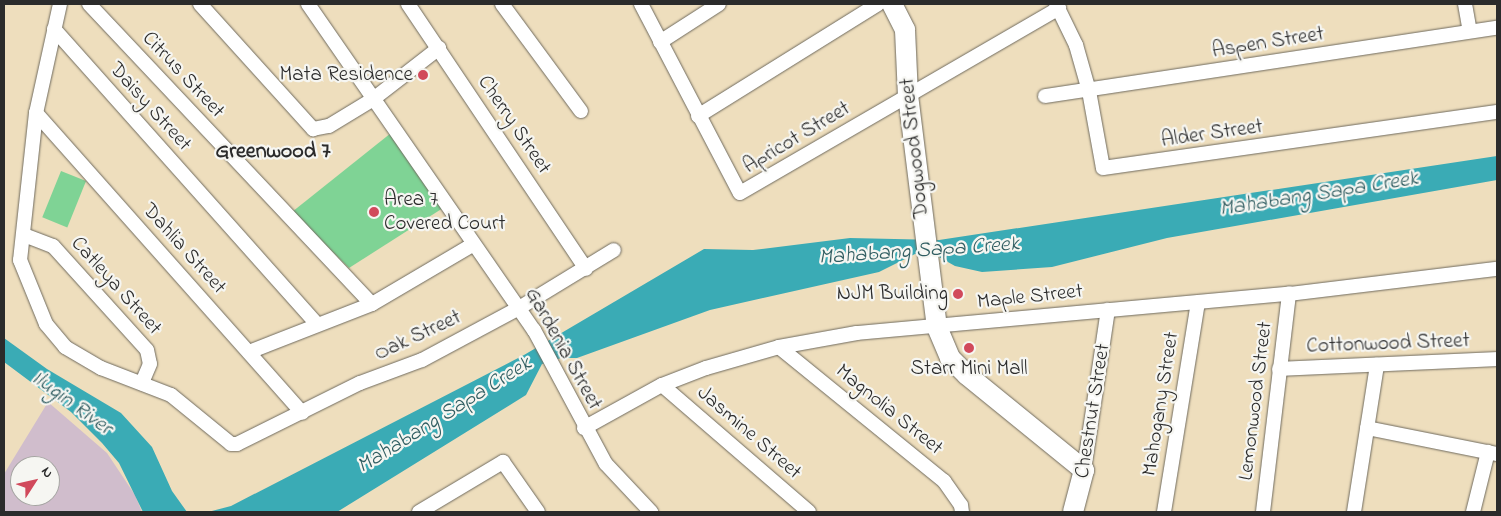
<!DOCTYPE html>
<html>
<head>
<meta charset="utf-8">
<style>
  body { margin:0 }
  #map { position:relative; width:1501px; height:516px; overflow:hidden; background:#eedebd; font-family:"Indie Flower",sans-serif }
  div>[style] { position:absolute }
  [style*='--x'] { left:calc(var(--x)*1px); top:calc(var(--y)*1px); width:calc(var(--w)*1px); rotate:calc(var(--a)*1deg) }
  .industrial>* { inset:0; background:#d0bdcc }
  .green>* { inset:0; background:#7fd395; transform-origin:0 0 }
  .water>* { inset:0; background:#3aabb5 }
  .roads { filter:drop-shadow(0 0 1px #6f6a5e) drop-shadow(0 0 1px #6f6a5e) }
  .street>* { height:14px; margin:-7px; padding:0 7px; transform-origin:7px; border-radius:7px; background:#fff }
  .secondary>* { height:20px; margin:-10px; padding:0 10px; transform-origin:10px; border-radius:10px; background:#fff }
  .dots>* { width:14px; height:14px; translate:-50% -50%; box-sizing:border-box; border:2px solid #f6f6f2; border-radius:50% }
  span { translate:-50% -50%; white-space:nowrap; text-align:center; line-height:1.15; -webkit-text-stroke:4.5px #f6f6f2; paint-order:stroke }
  .street-label { font-size:21px; color:#2b2b2b }
  .poi-label { font-size:21px; color:#2b2b2b }
  .right { translate:-100% -50%; text-align:right }
  .left { translate:0 -50%; text-align:left }
  .neighbourhood-label { font-size:22px; color:#2b2b2b; font-weight:700 }
  .water-label { font-size:22px; color:#315e62; font-style:italic }
  .frame { position:absolute; inset:0; border:5px solid #2b2b2b; pointer-events:none }
  .north { position:absolute; left:10px; top:456px; width:50px; height:50px; box-sizing:border-box; background:#f6f6f2; border:1px solid #a5a5a2; border-radius:50%; rotate:55deg; font-size:14px; font-weight:700; line-height:20px; text-align:center; color:#2b2b2b }
  .north::after { content:''; display:block; margin:auto; width:18px; height:22px; background:#d1495b; clip-path:polygon(50% 0,100% 100%,50% 72%,0 100%) }
</style>
</head>
<body>
<div id="map">
  <div class="industrial">
    <div style="clip-path:polygon(evenodd,48px 402px,107px 453px,135px 495px,142px 512px,4px 512px,4px 474px,48px 402px,20px 466px,50px 466px,50px 496px,20px 496px,20px 466px)"></div>
  </div>
  <div class="green">
    <div style="clip-path:polygon(391px 133px,443px 208px,349px 268px,292px 212px)"></div>
    <div style="left:61px;top:171px;width:27px;height:50px;rotate:22deg"></div>
  </div>
  <div class="water">
    <div style="clip-path:polygon(1497px 156px,1497px 180px,1167px 238px,1052px 267px,982px 272px,955px 266px,930px 252px,915px 254px,879px 272px,710px 310px,577px 358px,561px 358px,542px 364px,526px 395px,337px 512px,208px 512px,231px 506px,524px 355px,704px 249px,753px 250px,850px 238px,939px 240px)"></div>
    <div style="clip-path:polygon(4px 338px,47px 369px,121px 413px,152px 447px,172px 491px,187px 512px,143px 512px,119px 463px,102px 443px,71px 412px,4px 362px)"></div>
  </div>
  <div class="roads">
    <div class="street">
      <div style="--x:60;--y:4;--w:112;--a:102.4"></div>
      <div style="--x:36;--y:113;--w:148;--a:96.2"></div>
      <div style="--x:20;--y:260;--w:69;--a:67.9"></div>
      <div style="--x:46;--y:324;--w:30;--a:50"></div>
      <div style="--x:65;--y:347;--w:42;--a:30.3"></div>
      <div style="--x:101;--y:368;--w:75;--a:21.1"></div>
      <div style="--x:171;--y:395;--w:77;--a:39.2"></div>
      <div style="--x:231;--y:444;--w:6;--a:0"></div>
      <div style="--x:237;--y:444;--w:137;--a:-26.4"></div>
      <div style="--x:360;--y:383;--w:66;--a:-20.4"></div>
      <div style="--x:422;--y:360;--w:110;--a:-28.2"></div>
      <div style="--x:519;--y:308;--w:111;--a:-31.4"></div>
      <div style="--x:89;--y:4;--w:412;--a:46.7"></div>
      <div style="--x:200;--y:4;--w:169;--a:47.9"></div>
      <div style="--x:313;--y:129;--w:16;--a:-11"></div>
      <div style="--x:329;--y:126;--w:50;--a:-31.2"></div>
      <div style="--x:372;--y:100;--w:85;--a:-37.8"></div>
      <div style="--x:308;--y:4;--w:397;--a:55.3"></div>
      <div style="--x:534;--y:330;--w:152;--a:61.8"></div>
      <div style="--x:606;--y:464;--w:66;--a:46.8"></div>
      <div style="--x:408;--y:4;--w:319;--a:56.1"></div>
      <div style="--x:502;--y:4;--w:133;--a:53.6"></div>
      <div style="--x:641;--y:4;--w:213;--a:62.4"></div>
      <div style="--x:740;--y:193;--w:369;--a:-30.1"></div>
      <div style="--x:1056;--y:4;--w:46;--a:64"></div>
      <div style="--x:1076;--y:45;--w:48;--a:74.2"></div>
      <div style="--x:1089;--y:91;--w:78;--a:79.7"></div>
      <div style="--x:1103;--y:168;--w:398;--a:-8.1"></div>
      <div style="--x:1465;--y:4;--w:27;--a:80"></div>
      <div style="--x:54;--y:29;--w:394;--a:48.3"></div>
      <div style="--x:660;--y:42;--w:70;--a:-32.8"></div>
      <div style="--x:1045;--y:96;--w:457;--a:-8.6"></div>
      <div style="--x:36;--y:113;--w:401;--a:48.4"></div>
      <div style="--x:698;--y:116;--w:212;--a:-31.9"></div>
      <div style="--x:24;--y:235;--w:31;--a:21"></div>
      <div style="--x:53;--y:246;--w:140;--a:47.9"></div>
      <div style="--x:147;--y:350;--w:14;--a:78"></div>
      <div style="--x:150;--y:364;--w:21;--a:113"></div>
      <div style="--x:779;--y:347;--w:213;--a:39.1"></div>
      <div style="--x:944;--y:481;--w:29;--a:55"></div>
      <div style="--x:961;--y:505;--w:7;--a:82"></div>
      <div style="--x:249;--y:352;--w:132;--a:-21.3"></div>
      <div style="--x:372;--y:304;--w:118;--a:-30.5"></div>
      <div style="--x:1279;--y:369;--w:218;--a:-2.6"></div>
      <div style="--x:662;--y:385;--w:194;--a:40.8"></div>
      <div style="--x:584;--y:428;--w:89;--a:-28.9"></div>
      <div style="--x:662;--y:385;--w:47;--a:-21.1"></div>
      <div style="--x:706;--y:368;--w:76;--a:-16"></div>
      <div style="--x:779;--y:347;--w:79;--a:-10.2"></div>
      <div style="--x:857;--y:333;--w:434;--a:-5.2"></div>
      <div style="--x:1289;--y:294;--w:209;--a:-6.9"></div>
      <div style="--x:1367;--y:428;--w:133;--a:11.3"></div>
      <div style="--x:1084;--y:470;--w:162;--a:-81.5"></div>
      <div style="--x:419;--y:512;--w:98;--a:-30.8"></div>
      <div style="--x:503;--y:462;--w:61;--a:55"></div>
      <div style="--x:1164;--y:512;--w:212;--a:-80.8"></div>
      <div style="--x:1263;--y:512;--w:220;--a:-83.2"></div>
      <div style="--x:1354;--y:512;--w:149;--a:-81.1"></div>
      <div style="--x:1473;--y:512;--w:62;--a:-76"></div>
    </div>
    <div class="secondary">
      <div style="--x:892;--y:4;--w:29;--a:63"></div>
      <div style="--x:905;--y:30;--w:65;--a:87.4"></div>
      <div style="--x:908;--y:95;--w:234;--a:82.9"></div>
      <div style="--x:937;--y:327;--w:34;--a:67"></div>
      <div style="--x:950;--y:358;--w:24;--a:45"></div>
      <div style="--x:967;--y:375;--w:151;--a:39.1"></div>
      <div style="--x:1084;--y:470;--w:43;--a:104.7"></div>
    </div>
  </div>
  <div class="dots">
    <div style="left:423px;top:75px;background:#d1495b"></div>
    <div style="left:374px;top:212px;background:#d1495b"></div>
    <div style="left:958px;top:294px;background:#d1495b"></div>
    <div style="left:969px;top:348px;background:#d1495b"></div>
  </div>
  <div class="street-label">
    <span style="left:1268px;top:43px;rotate:-9deg">Aspen Street</span>
    <span style="left:183px;top:75px;rotate:47deg">Citrus Street</span>
    <span style="left:150px;top:107px;rotate:48deg">Daisy Street</span>
    <span style="left:514px;top:125px;rotate:56deg">Cherry Street</span>
    <span style="left:1212px;top:134px;rotate:-8deg">Alder Street</span>
    <span style="left:797px;top:138px;rotate:-31deg">Apricot Street</span>
    <span style="left:915px;top:148px;rotate:-96deg">Dogwood Street</span>
    <span style="left:184px;top:249px;rotate:48deg">Dahlia Street</span>
    <span style="left:116px;top:286px;rotate:48deg">Catleya Street</span>
    <span style="left:1030px;top:297px;rotate:-6deg">Maple Street</span>
    <span style="left:418px;top:336px;rotate:-25deg">Oak Street</span>
    <span style="left:1388px;top:344px;rotate:-2deg">Cottonwood Street</span>
    <span style="left:563px;top:349px;rotate:61deg">Gardenia Street</span>
    <span style="left:1256px;top:401px;rotate:-83deg">Lemonwood Street</span>
    <span style="left:1161px;top:404px;rotate:-81deg">Mahogany Street</span>
    <span style="left:889px;top:410px;rotate:39deg">Magnolia Street</span>
    <span style="left:1093px;top:411px;rotate:-81deg">Chestnut Street</span>
    <span style="left:749px;top:433px;rotate:41deg">Jasmine Street</span>
  </div>
  <div class="poi-label">
    <span class="right" style="left:413px;top:75px">Mata Residence</span>
    <span class="left" style="left:384px;top:212px">Area 7<br>Covered Court</span>
    <span class="right" style="left:948px;top:294px">NJM Building</span>
    <span style="left:969px;top:369px">Starr Mini Mall</span>
  </div>
  <div class="neighbourhood-label">
    <span style="left:273px;top:153px">Greenwood 7</span>
  </div>
  <div class="water-label">
    <span style="left:1319px;top:195px;rotate:-9deg">Mahabang Sapa Creek</span>
    <span style="left:919px;top:252px;rotate:-4deg">Mahabang Sapa Creek</span>
    <span style="left:71px;top:404px;rotate:36deg">Ilugin River</span>
    <span style="left:445px;top:416px;rotate:-32deg">Mahabang Sapa Creek</span>
  </div>
  <div class="frame"></div>
  <div class="north">N</div>
</div>
</body>
</html>
